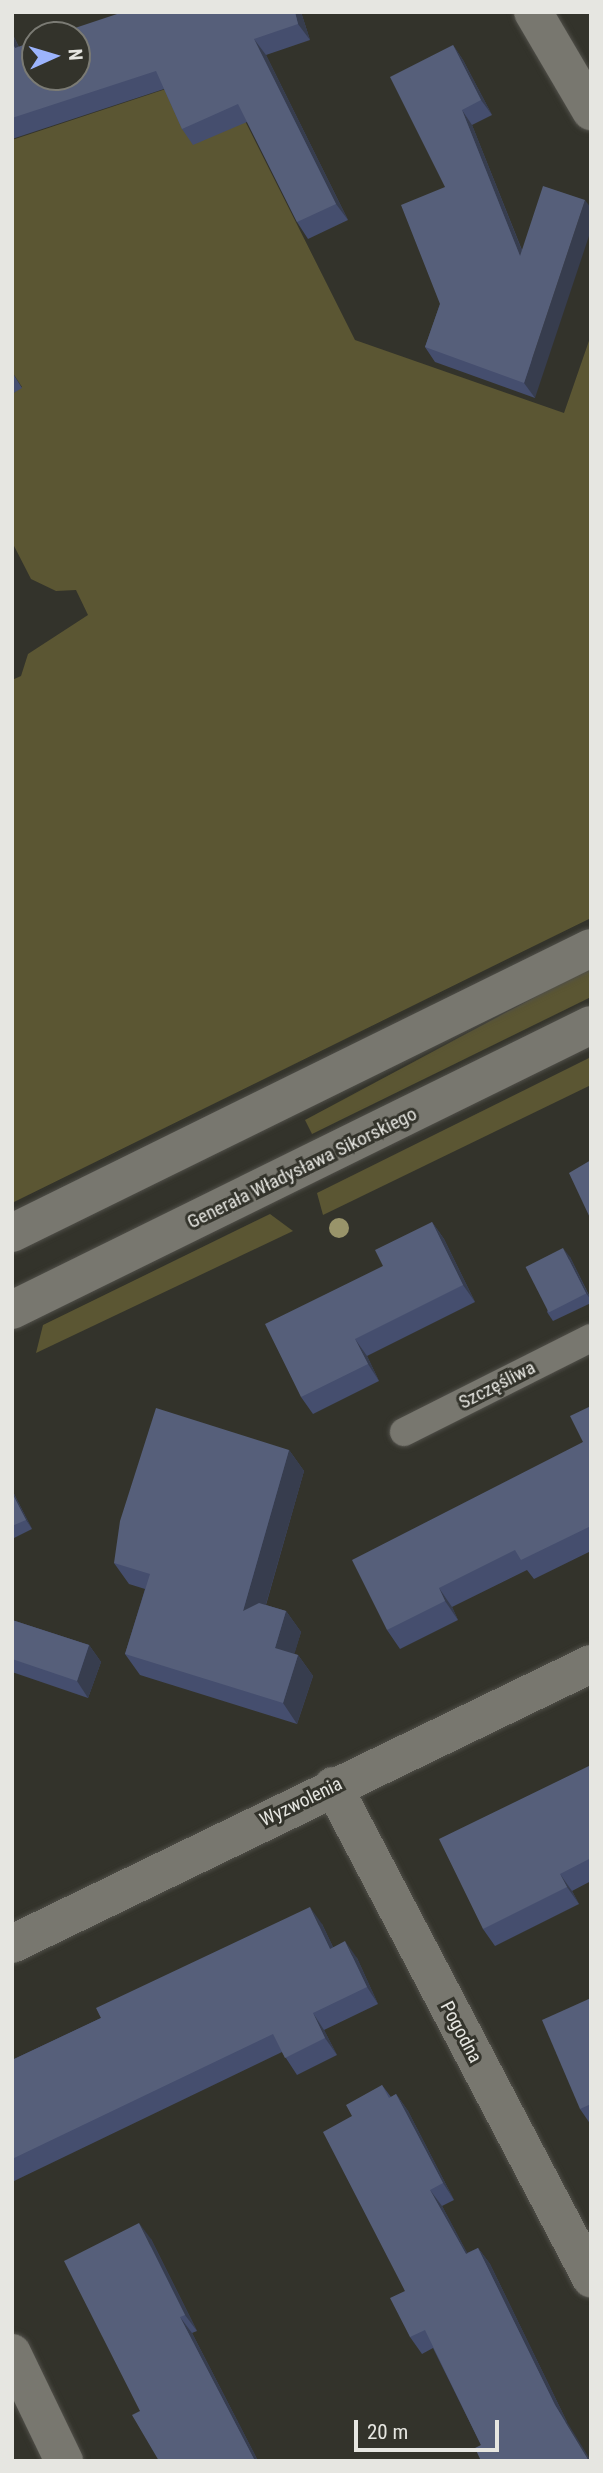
<!DOCTYPE html>
<html>
<head>
<meta charset="utf-8">
<style>
  body { margin:0 }
  #map { position:relative; width:603px; height:2473px; overflow:hidden; background:#33332b; font-family:"Roboto Condensed",sans-serif }
  div>[style] { position:absolute }
  [style*='--x'] { left:calc(var(--x)*1px); top:calc(var(--y)*1px); width:calc(var(--w)*1px); rotate:calc(var(--a)*1deg) }
  .green>* { inset:0; background:#5b5633 }
  .roads { filter:drop-shadow(0 0 2px #504f49) drop-shadow(0 0 2px #504f49) }
  .lane>* { height:28px; margin:-14px; padding:0 14px; transform-origin:14px; border-radius:14px; background:#78776f }
  .street>* { height:38px; margin:-19px; padding:0 19px; transform-origin:19px; border-radius:19px; background:#78776f }
  .secondary>* { height:38px; margin:-19px; padding:0 19px; transform-origin:19px; border-radius:19px; background:#78776f }
  .trees>* { width:20px; height:20px; margin:-10px; border-radius:50%; background:#99946a }
  .wall>* { inset:0; background:#454e6e }
  .shaded-wall>* { inset:0; background:#373d4e }
  .building>* { inset:0; background:#565f7a; transform-origin:0 0 }
  span { translate:-50% -50%; white-space:nowrap; text-align:center; line-height:1.15; -webkit-text-stroke:6px #33332b; paint-order:stroke }
  .street-label { font-size:19px; color:#e6e6e1 }
  .frame { position:absolute; inset:0; border:14px solid #e6e6e1; pointer-events:none }
  .north { position:absolute; left:21px; top:21px; width:70px; height:70px; box-sizing:border-box; background:#33332b; border:2px solid #7b7b74; border-radius:50%; rotate:86deg; font-size:19px; font-weight:700; line-height:28px; text-align:center; color:#e6e6e1 }
  .north::after { content:''; display:block; margin:auto; width:24px; height:32px; background:#9cb4fd; clip-path:polygon(50% 0,100% 100%,50% 72%,0 100%) }
  .scale { position:absolute; left:354px; top:2420px; width:145px; height:32px; box-sizing:border-box; border:4px solid #e6e6e1; border-top:0; padding-left:9px; font-size:21px; line-height:24px; white-space:nowrap; color:#e6e6e1; -webkit-text-stroke:5px #33332b; paint-order:stroke }
</style>
</head>
<body>
<div id="map">
  <div class="green">
    <div style="clip-path:polygon(220px 71px,355px 340px,564px 413px,591px 335px,591px 918px,12px 1203px,12px 680px,21px 676px,28px 654px,88px 615px,76px 590px,56px 591px,31px 579px,12px 542px,12px 394px,22px 387px,12px 372px,12px 140px)"></div>
    <div style="clip-path:polygon(591px 967px,591px 997px,312px 1134px,305px 1120px)"></div>
    <div style="clip-path:polygon(591px 1057px,591px 1085px,323px 1215px,317px 1193px)"></div>
    <div style="clip-path:polygon(270px 1214px,293px 1231px,36px 1353px,43px 1325px)"></div>
  </div>
  <div class="roads">
    <div class="lane">
      <div style="--x:404;--y:1432;--w:209;--a:-26.7"></div>
    </div>
    <div class="street">
      <div style="--x:533;--y:12;--w:115;--a:59.6"></div>
      <div style="--x:333;--y:1786;--w:556;--a:62.33"></div>
      <div style="--x:12;--y:1944;--w:643;--a:-25.81"></div>
      <div style="--x:12;--y:2353;--w:120;--a:64.3"></div>
    </div>
    <div class="secondary">
      <div style="--x:12;--y:1233;--w:645;--a:-26.21"></div>
      <div style="--x:12;--y:1310;--w:645;--a:-26.21"></div>
    </div>
  </div>
  <div class="trees">
    <div style="left:339px;top:1228px"></div>
  </div>
  <div class="wall">
    <div style="clip-path:polygon(301px 12px,310px 40px,266px 55px,348px 220px,308px 239px,297px 222px,247px 122px,193px 145px,182px 129px,164px 89px,12px 139px,12px 33px,19px 47px)"></div>
    <div style="clip-path:polygon(453px 45px,463px 60px,492px 115px,472px 125px,522px 250px,535px 398px,435px 362px,425px 347px,440px 304px)"></div>
    <div style="clip-path:polygon(12px 372px,22px 388px,12px 394px)"></div>
    <div style="clip-path:polygon(432px 1222px,444px 1239px,475px 1302px,367px 1356px,379px 1381px,313px 1414px,301px 1397px,383px 1266px)"></div>
    <div style="clip-path:polygon(570px 1257px,591px 1299px,591px 1303px,553px 1321px,547px 1312px)"></div>
    <div style="clip-path:polygon(591px 1406px,591px 1551px,534px 1579px,527px 1570px,452px 1607px,458px 1620px,400px 1649px,387px 1630px,583px 1442px)"></div>
    <div style="clip-path:polygon(289px 1450px,304px 1471px,266px 1605px,286px 1611px,301px 1632px,294px 1654px,298px 1655px,313px 1676px,297px 1724px,140px 1675px,125px 1654px,145px 1589px,129px 1584px,114px 1563px)"></div>
    <div style="clip-path:polygon(12px 1490px,32px 1529px,12px 1539px)"></div>
    <div style="clip-path:polygon(12px 1620px,89px 1645px,101px 1662px,88px 1698px,12px 1672px)"></div>
    <div style="clip-path:polygon(591px 1765px,591px 1881px,572px 1891px,579px 1904px,495px 1946px,483px 1929px)"></div>
    <div style="clip-path:polygon(322px 1924px,333px 1947px,357px 1958px,378px 2004px,324px 2030px,337px 2055px,297px 2075px,282px 2052px,12px 2182px,12px 2060px,101px 2018px)"></div>
    <div style="clip-path:polygon(591px 1998px,591px 2125px,580px 2109px)"></div>
    <div style="clip-path:polygon(382px 2085px,391px 2097px,396px 2094px,408px 2111px,454px 2200px,442px 2206px,467px 2253px,478px 2248px,490px 2264px,567px 2422px,481px 2445px,433px 2348px,422px 2354px,410px 2337px,405px 2291px,352px 2116px)"></div>
    <div style="clip-path:polygon(151px 2239px,197px 2331px,192px 2333px,258px 2461px,159px 2461px,140px 2411px)"></div>
  </div>
  <div class="shaded-wall">
    <div style="clip-path:polygon(295px 12px,301px 12px,310px 40px,298px 24px)"></div>
    <div style="clip-path:polygon(12px 33px,27px 64px,15px 48px,12px 42px)"></div>
    <div style="clip-path:polygon(254px 39px,266px 55px,348px 220px,336px 204px)"></div>
    <div style="clip-path:polygon(453px 45px,463px 60px,492px 115px,481px 100px)"></div>
    <div style="clip-path:polygon(462px 110px,472px 125px,530px 271px,520px 256px)"></div>
    <div style="clip-path:polygon(585px 200px,591px 208px,591px 230px,535px 398px,524px 383px)"></div>
    <div style="clip-path:polygon(432px 1222px,444px 1239px,475px 1302px,463px 1285px)"></div>
    <div style="clip-path:polygon(563px 1248px,570px 1257px,591px 1300px,586px 1293px)"></div>
    <div style="clip-path:polygon(355px 1339px,367px 1356px,379px 1381px,368px 1364px)"></div>
    <div style="clip-path:polygon(289px 1450px,304px 1471px,258px 1632px,243px 1611px)"></div>
    <div style="clip-path:polygon(12px 1490px,32px 1529px,26px 1520px,12px 1493px)"></div>
    <div style="clip-path:polygon(439px 1588px,452px 1607px,458px 1620px,445px 1601px)"></div>
    <div style="clip-path:polygon(286px 1611px,301px 1632px,290px 1669px,275px 1648px)"></div>
    <div style="clip-path:polygon(89px 1645px,101px 1662px,88px 1698px,77px 1681px)"></div>
    <div style="clip-path:polygon(298px 1655px,313px 1676px,297px 1724px,283px 1703px)"></div>
    <div style="clip-path:polygon(560px 1874px,572px 1891px,579px 1904px,567px 1887px)"></div>
    <div style="clip-path:polygon(310px 1907px,322px 1924px,342px 1966px,330px 1949px)"></div>
    <div style="clip-path:polygon(345px 1941px,357px 1958px,378px 2004px,367px 1987px)"></div>
    <div style="clip-path:polygon(313px 2013px,324px 2030px,337px 2055px,325px 2038px)"></div>
    <div style="clip-path:polygon(396px 2094px,408px 2111px,454px 2200px,443px 2183px)"></div>
    <div style="clip-path:polygon(430px 2190px,442px 2206px,477px 2271px,466px 2254px)"></div>
    <div style="clip-path:polygon(139px 2223px,151px 2239px,197px 2331px,185px 2315px)"></div>
    <div style="clip-path:polygon(478px 2248px,490px 2264px,567px 2422px,591px 2461px,589px 2461px,555px 2405px)"></div>
    <div style="clip-path:polygon(180px 2317px,192px 2333px,258px 2461px,255px 2461px)"></div>
  </div>
  <div class="building">
    <div style="clip-path:polygon(123px 12px,295px 12px,298px 24px,254px 39px,336px 204px,297px 222px,238px 104px,182px 129px,156px 71px,12px 118px,12px 42px,15px 48px,35px 41px,35px 77px,77px 77px,77px 35px,54px 35px)"></div>
    <div style="clip-path:polygon(453px 45px,481px 100px,462px 110px,520px 256px,543px 186px,585px 200px,524px 383px,425px 347px,440px 304px,401px 205px,445px 187px,390px 77px)"></div>
    <div style="clip-path:polygon(591px 1160px,591px 1220px,569px 1173px)"></div>
    <div style="clip-path:polygon(432px 1222px,463px 1285px,355px 1339px,368px 1364px,301px 1397px,265px 1324px,383px 1266px,375px 1250px)"></div>
    <div style="left:563px;top:1248px;width:51px;height:42px;rotate:63deg"></div>
    <div style="clip-path:polygon(591px 1406px,591px 1526px,521px 1560px,515px 1550px,439px 1588px,445px 1601px,387px 1630px,352px 1560px,583px 1442px,570px 1416px)"></div>
    <div style="clip-path:polygon(156px 1408px,289px 1450px,243px 1611px,259px 1603px,286px 1611px,275px 1648px,298px 1655px,283px 1703px,125px 1654px,150px 1574px,114px 1563px,120px 1521px)"></div>
    <div style="clip-path:polygon(12px 1493px,26px 1520px,12px 1526px)"></div>
    <div style="clip-path:polygon(12px 1620px,89px 1645px,77px 1681px,12px 1659px)"></div>
    <div style="clip-path:polygon(591px 1765px,591px 1858px,560px 1874px,567px 1887px,483px 1929px,439px 1839px)"></div>
    <div style="clip-path:polygon(310px 1907px,330px 1949px,345px 1941px,367px 1987px,313px 2013px,325px 2038px,285px 2058px,273px 2034px,12px 2159px,12px 2060px,101px 2018px,96px 2008px)"></div>
    <div style="clip-path:polygon(591px 1998px,591px 2104px,580px 2109px,542px 2020px)"></div>
    <div style="clip-path:polygon(382px 2085px,389px 2098px,396px 2094px,443px 2183px,430px 2190px,466px 2254px,478px 2248px,555px 2405px,589px 2461px,481px 2461px,475px 2448px,481px 2445px,425px 2330px,410px 2337px,390px 2298px,405px 2291px,323px 2132px,352px 2116px,346px 2105px)"></div>
    <div style="clip-path:polygon(139px 2223px,185px 2315px,180px 2317px,255px 2461px,159px 2461px,132px 2415px,140px 2411px,64px 2261px)"></div>
  </div>
  <div class="street-label">
    <span style="left:302px;top:1168px;rotate:-26deg">Generała Władysława Sikorskiego</span>
    <span style="left:497px;top:1385px;rotate:-27deg">Szczęśliwa</span>
    <span style="left:301px;top:1802px;rotate:-26deg">Wyzwolenia</span>
    <span style="left:461px;top:2032px;rotate:62deg">Pogodna</span>
  </div>
  <div class="frame"></div>
  <div class="north">N</div>
  <div class="scale">20 m</div>
</div>
</body>
</html>
